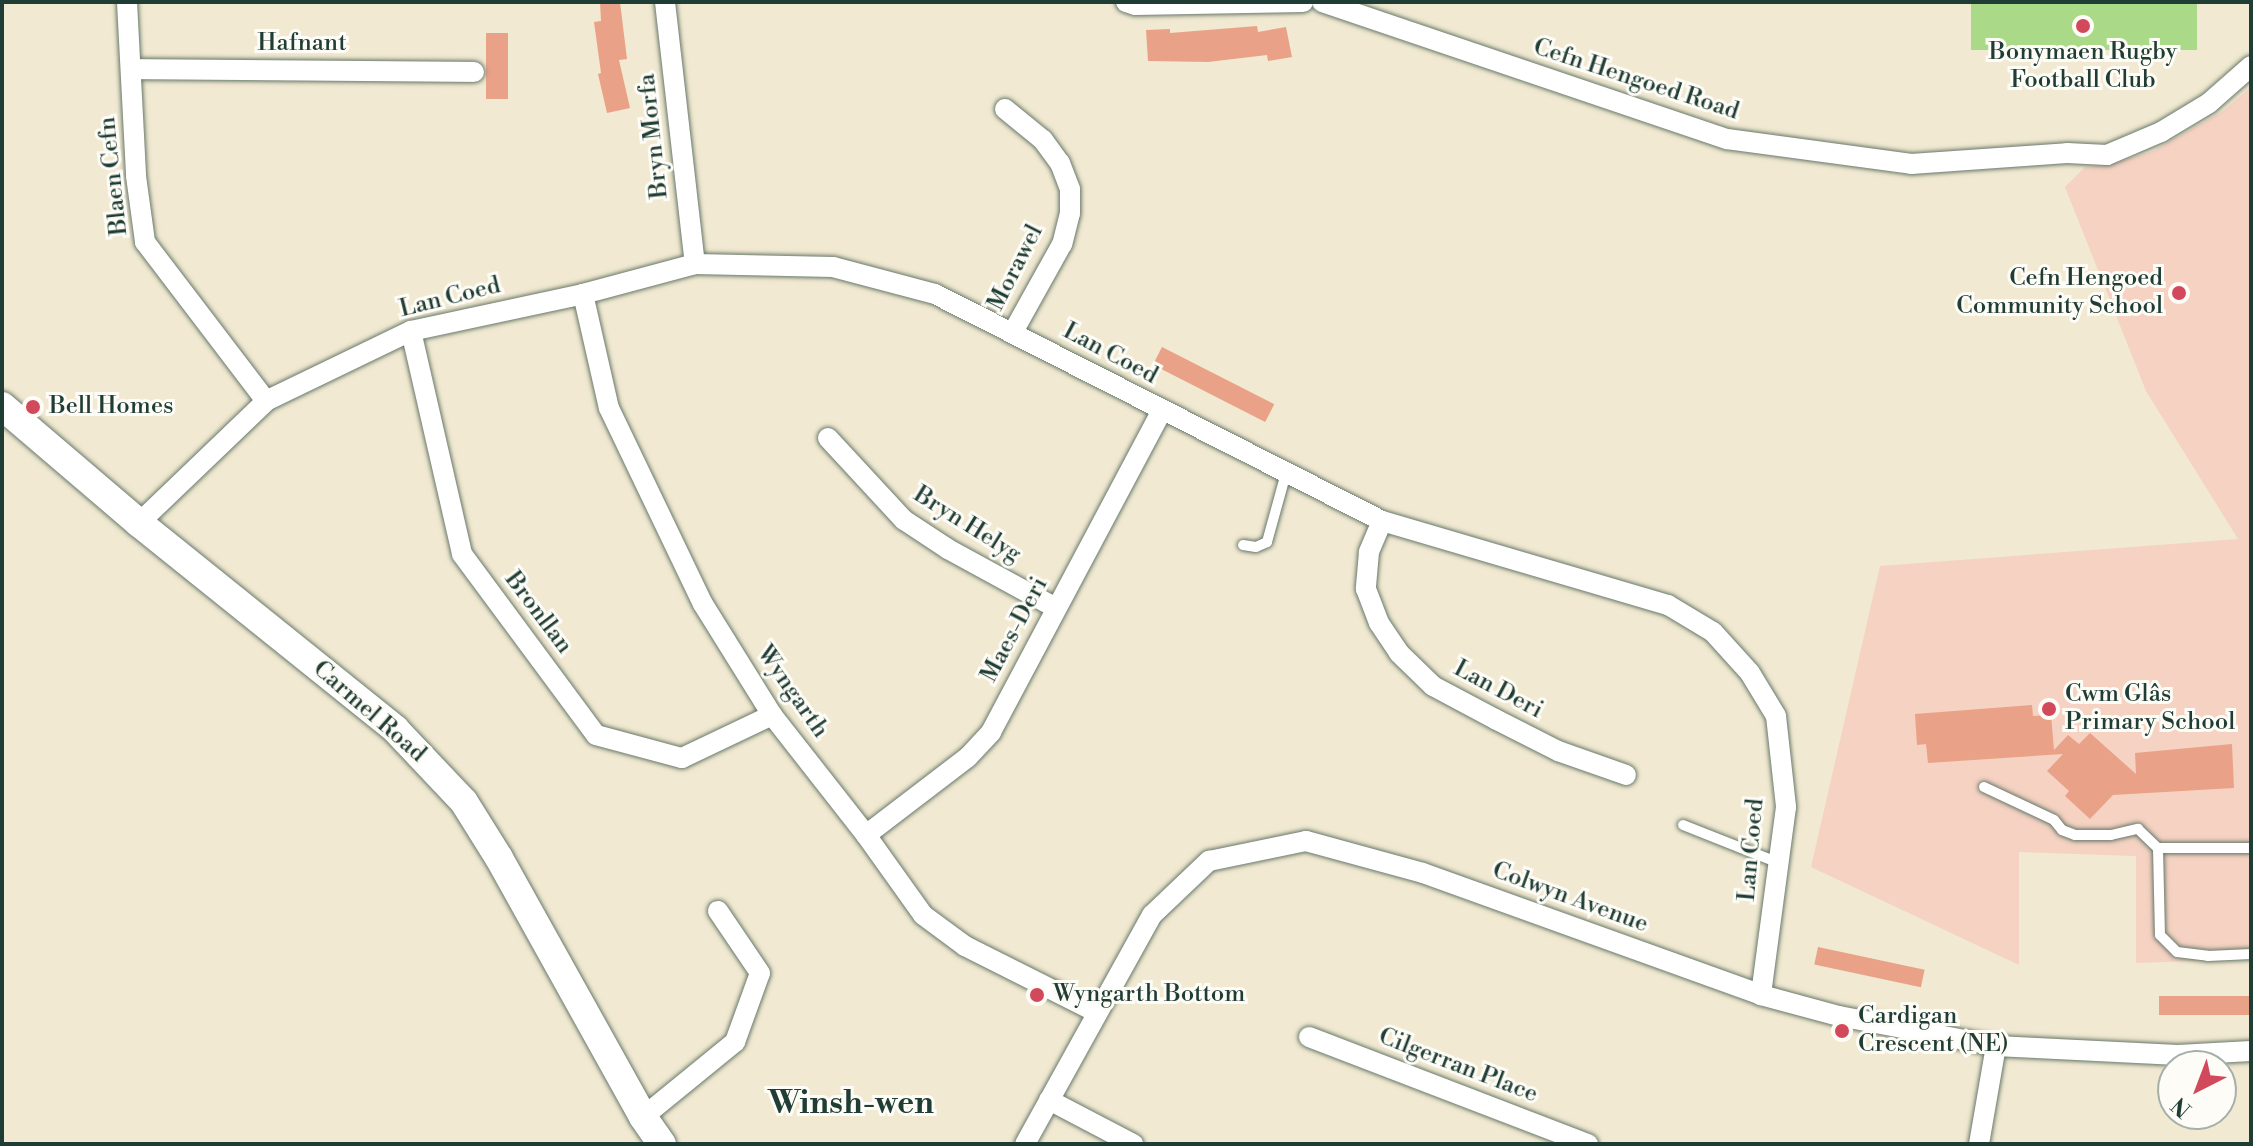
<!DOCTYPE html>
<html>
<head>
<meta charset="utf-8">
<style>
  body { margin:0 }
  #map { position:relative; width:2253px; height:1146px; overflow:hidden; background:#f1e9d1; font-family:"Libre Bodoni",serif }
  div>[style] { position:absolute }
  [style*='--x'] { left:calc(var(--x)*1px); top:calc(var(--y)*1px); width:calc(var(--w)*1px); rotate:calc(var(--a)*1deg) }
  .built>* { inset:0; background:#f5d2c2 }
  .green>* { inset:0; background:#aada88; transform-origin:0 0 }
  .building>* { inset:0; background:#e9a287; transform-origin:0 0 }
  .roads { filter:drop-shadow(0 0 2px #68796b) drop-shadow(0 0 2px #68796b) }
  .lane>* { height:10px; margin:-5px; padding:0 5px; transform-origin:5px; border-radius:5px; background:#fff }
  .street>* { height:20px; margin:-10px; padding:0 10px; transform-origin:10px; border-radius:10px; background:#fff }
  .secondary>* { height:28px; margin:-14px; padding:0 14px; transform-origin:14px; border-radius:14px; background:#fff }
  .dots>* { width:22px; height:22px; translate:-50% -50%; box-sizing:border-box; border:4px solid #fdfcf7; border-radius:50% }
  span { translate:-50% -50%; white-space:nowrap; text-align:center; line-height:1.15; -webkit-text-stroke:6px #fdfcf7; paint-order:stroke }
  .street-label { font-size:24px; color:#1f3d34 }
  .poi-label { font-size:24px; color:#1f3d34 }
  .right { translate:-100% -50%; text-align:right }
  .left { translate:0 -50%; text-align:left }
  .district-label { font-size:32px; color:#1f3d34; font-weight:700 }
  .frame { position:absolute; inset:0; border:4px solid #1f3d34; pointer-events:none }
  .north { position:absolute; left:2157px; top:1050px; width:80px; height:80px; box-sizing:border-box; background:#fdfcf7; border:2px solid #a4b0a9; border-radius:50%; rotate:222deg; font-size:22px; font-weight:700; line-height:32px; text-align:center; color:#1f3d34 }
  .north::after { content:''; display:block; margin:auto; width:28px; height:36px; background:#d1495b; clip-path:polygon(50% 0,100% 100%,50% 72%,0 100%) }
</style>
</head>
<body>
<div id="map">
  <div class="built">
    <div style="clip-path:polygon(2251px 87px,2251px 959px,2136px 963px,2136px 856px,2019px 852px,2019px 965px,1811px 867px,1880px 566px,2238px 539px,2146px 391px,2065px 187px,2085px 167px,2109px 165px,2153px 151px,2223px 111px)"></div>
  </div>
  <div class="green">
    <div style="left:1971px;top:2px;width:226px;height:48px"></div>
  </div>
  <div class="building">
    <div style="clip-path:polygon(600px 2px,620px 2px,627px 59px,619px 60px,630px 108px,607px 113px,598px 74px,601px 73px,594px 22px,601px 21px)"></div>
    <div style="clip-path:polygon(1257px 26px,1258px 32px,1286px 27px,1292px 57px,1268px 61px,1267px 55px,1208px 62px,1148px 61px,1146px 30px,1170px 29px,1170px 33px)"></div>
    <div style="left:486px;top:33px;width:22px;height:66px"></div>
    <div style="left:1162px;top:347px;width:126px;height:20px;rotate:27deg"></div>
    <div style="clip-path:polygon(2032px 705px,2033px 716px,2051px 715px,2054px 750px,2068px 735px,2079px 744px,2090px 733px,2136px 774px,2135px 753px,2232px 744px,2234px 788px,2113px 795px,2090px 819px,2065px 796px,2069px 791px,2047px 771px,2063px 754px,1928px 763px,1926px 744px,1917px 745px,1915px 714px)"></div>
    <div style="left:1818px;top:947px;width:109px;height:18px;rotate:12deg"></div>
    <div style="left:2251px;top:996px;width:19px;height:92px;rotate:90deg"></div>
  </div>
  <div class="roads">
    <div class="lane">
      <div style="--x:1243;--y:545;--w:13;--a:9"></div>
      <div style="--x:1256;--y:547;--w:12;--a:-24"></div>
      <div style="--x:1267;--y:542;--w:72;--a:-74.6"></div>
      <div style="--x:1984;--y:787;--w:77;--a:25.2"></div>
      <div style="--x:2054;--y:820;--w:13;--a:51"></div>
      <div style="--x:2062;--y:830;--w:14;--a:21"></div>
      <div style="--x:2075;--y:835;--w:36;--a:0"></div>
      <div style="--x:2111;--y:835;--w:28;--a:-13"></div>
      <div style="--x:2138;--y:829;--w:28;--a:44"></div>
      <div style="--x:1683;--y:825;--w:103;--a:21.6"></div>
      <div style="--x:2249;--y:848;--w:91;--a:180"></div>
      <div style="--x:2158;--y:848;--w:87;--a:88.7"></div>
      <div style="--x:2160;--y:935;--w:24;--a:45"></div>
      <div style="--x:2177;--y:952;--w:31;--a:7"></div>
      <div style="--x:2208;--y:956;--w:43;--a:-2.7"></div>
    </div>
    <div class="street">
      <div style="--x:127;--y:2;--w:174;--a:87"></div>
      <div style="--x:136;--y:176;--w:67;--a:82.2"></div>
      <div style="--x:145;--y:242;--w:200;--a:52.7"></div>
      <div style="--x:665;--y:2;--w:264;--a:83.5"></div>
      <div style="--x:1126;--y:2;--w:9;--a:18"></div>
      <div style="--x:1135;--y:5;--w:168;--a:-1"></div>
      <div style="--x:1322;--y:2;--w:428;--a:18.7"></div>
      <div style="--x:1727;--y:139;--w:186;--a:7.7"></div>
      <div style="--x:1911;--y:164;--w:156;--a:-4"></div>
      <div style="--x:2067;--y:153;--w:40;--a:2.9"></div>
      <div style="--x:2107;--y:155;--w:59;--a:-23.1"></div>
      <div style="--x:2161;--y:132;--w:56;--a:-31.1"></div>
      <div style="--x:2209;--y:103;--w:56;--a:-41.4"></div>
      <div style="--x:131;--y:69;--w:343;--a:0.5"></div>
      <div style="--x:1005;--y:109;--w:49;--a:39.2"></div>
      <div style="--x:1043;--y:140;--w:29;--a:54"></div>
      <div style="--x:1060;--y:163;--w:28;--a:69"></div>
      <div style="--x:1070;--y:189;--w:24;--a:90"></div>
      <div style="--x:1070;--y:213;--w:32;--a:104"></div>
      <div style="--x:1062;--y:244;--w:101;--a:119.1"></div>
      <div style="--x:583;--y:294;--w:117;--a:77.2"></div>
      <div style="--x:609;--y:408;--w:217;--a:64.4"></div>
      <div style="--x:703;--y:604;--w:131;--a:58.1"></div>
      <div style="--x:772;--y:715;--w:152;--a:51.9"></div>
      <div style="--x:866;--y:835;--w:98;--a:54.5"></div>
      <div style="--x:923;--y:915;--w:52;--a:36.4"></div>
      <div style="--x:965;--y:946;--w:147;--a:26.7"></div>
      <div style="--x:411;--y:331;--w:229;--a:77.1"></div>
      <div style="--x:462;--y:554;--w:225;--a:53.5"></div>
      <div style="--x:596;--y:735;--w:89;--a:15"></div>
      <div style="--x:682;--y:758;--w:100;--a:-25.5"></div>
      <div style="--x:828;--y:438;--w:112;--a:47.2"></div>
      <div style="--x:904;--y:520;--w:53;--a:33.4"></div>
      <div style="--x:948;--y:549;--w:123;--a:28.6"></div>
      <div style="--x:1382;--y:521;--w:34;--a:113"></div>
      <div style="--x:1369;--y:552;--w:37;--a:95"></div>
      <div style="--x:1366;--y:589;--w:36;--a:69"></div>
      <div style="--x:1379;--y:623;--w:36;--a:56"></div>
      <div style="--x:1399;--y:653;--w:47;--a:44.1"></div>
      <div style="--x:1433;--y:686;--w:70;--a:28"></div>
      <div style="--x:1495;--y:719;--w:71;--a:26.9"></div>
      <div style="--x:1558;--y:751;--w:72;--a:19.4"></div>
      <div style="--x:139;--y:523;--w:176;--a:-43.8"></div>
      <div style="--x:266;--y:401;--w:161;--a:-25.8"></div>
      <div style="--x:411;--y:331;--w:176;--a:-12.1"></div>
      <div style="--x:583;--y:294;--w:116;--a:-15"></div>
      <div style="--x:695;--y:264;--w:138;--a:1.2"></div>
      <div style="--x:833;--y:267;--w:106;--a:14.8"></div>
      <div style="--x:935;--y:294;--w:501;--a:26.92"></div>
      <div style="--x:1382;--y:521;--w:298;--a:16.4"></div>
      <div style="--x:1668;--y:605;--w:52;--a:31"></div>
      <div style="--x:1713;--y:632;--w:55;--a:47.9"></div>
      <div style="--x:1750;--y:673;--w:50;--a:58.8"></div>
      <div style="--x:1776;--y:716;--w:92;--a:83.7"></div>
      <div style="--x:1786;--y:807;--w:190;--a:97.6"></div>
      <div style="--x:866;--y:835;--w:128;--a:-37.4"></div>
      <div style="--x:968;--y:757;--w:34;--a:-47"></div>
      <div style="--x:991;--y:732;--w:364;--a:-62"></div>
      <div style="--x:1309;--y:1037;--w:299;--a:21"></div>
      <div style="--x:1049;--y:1100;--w:95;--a:27.6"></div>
      <div style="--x:643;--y:1117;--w:119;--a:-39.2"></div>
      <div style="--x:735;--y:1042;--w:73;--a:-70.1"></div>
      <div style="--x:760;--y:973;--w:75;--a:-124.1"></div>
      <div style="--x:1025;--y:1144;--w:262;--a:-61"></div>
      <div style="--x:1152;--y:915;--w:79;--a:-43.5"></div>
      <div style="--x:1209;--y:861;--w:99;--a:-11.7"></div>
      <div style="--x:1306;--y:841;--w:121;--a:15.3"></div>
      <div style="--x:1423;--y:873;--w:359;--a:19.8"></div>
      <div style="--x:1761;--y:995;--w:81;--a:15.1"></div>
      <div style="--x:1839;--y:1016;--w:160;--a:10.8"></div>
      <div style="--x:1996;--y:1046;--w:182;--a:2.8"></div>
      <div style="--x:2178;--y:1055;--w:73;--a:-3.1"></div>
      <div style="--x:1979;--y:1144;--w:99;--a:-80.2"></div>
    </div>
    <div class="secondary">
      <div style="--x:2;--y:406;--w:180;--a:40.5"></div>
      <div style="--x:139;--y:523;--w:329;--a:38.8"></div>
      <div style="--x:395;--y:729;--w:100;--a:46.6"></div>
      <div style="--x:464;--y:802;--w:66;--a:58"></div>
      <div style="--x:499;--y:858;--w:296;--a:60.9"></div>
      <div style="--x:643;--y:1117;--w:33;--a:55"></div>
    </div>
  </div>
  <div class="dots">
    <div style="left:2083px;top:26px;background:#d1495b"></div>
    <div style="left:2179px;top:293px;background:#d1495b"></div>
    <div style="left:33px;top:407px;background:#d1495b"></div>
    <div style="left:2049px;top:709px;background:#d1495b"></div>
    <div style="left:1037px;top:995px;background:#d1495b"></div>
    <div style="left:1842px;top:1031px;background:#d1495b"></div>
  </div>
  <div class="street-label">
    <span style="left:302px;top:44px">Hafnant</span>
    <span style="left:1636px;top:80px;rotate:18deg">Cefn Hengoed Road</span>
    <span style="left:654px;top:136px;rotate:-96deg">Bryn Morfa</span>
    <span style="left:114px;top:176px;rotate:-96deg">Blaen Cefn</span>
    <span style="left:1016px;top:268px;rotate:-63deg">Morawel</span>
    <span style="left:450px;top:298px;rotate:-14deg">Lan Coed</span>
    <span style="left:1110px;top:354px;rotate:28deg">Lan Coed</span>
    <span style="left:967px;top:525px;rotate:32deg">Bryn Helyg</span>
    <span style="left:538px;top:613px;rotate:53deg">Bronllan</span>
    <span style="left:1015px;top:630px;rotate:-62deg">Maes-Deri</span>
    <span style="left:1498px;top:690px;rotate:28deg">Lan Deri</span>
    <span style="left:792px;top:692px;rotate:55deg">Wyngarth</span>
    <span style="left:369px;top:712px;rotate:41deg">Carmel Road</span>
    <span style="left:1752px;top:850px;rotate:-85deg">Lan Coed</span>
    <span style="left:1570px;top:898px;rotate:20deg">Colwyn Avenue</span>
    <span style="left:1458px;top:1066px;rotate:21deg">Cilgerran Place</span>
  </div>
  <div class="poi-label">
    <span style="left:2083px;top:67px">Bonymaen Rugby<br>Football Club</span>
    <span class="right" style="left:2163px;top:293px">Cefn Hengoed<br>Community School</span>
    <span class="left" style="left:49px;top:407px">Bell Homes</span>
    <span class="left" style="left:2065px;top:709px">Cwm Glâs<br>Primary School</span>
    <span class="left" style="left:1053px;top:995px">Wyngarth Bottom</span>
    <span class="left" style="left:1858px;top:1031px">Cardigan<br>Crescent (NE)</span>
  </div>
  <div class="district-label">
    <span style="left:851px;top:1103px">Winsh-wen</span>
  </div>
  <div class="frame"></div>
  <div class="north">N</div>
</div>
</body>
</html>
